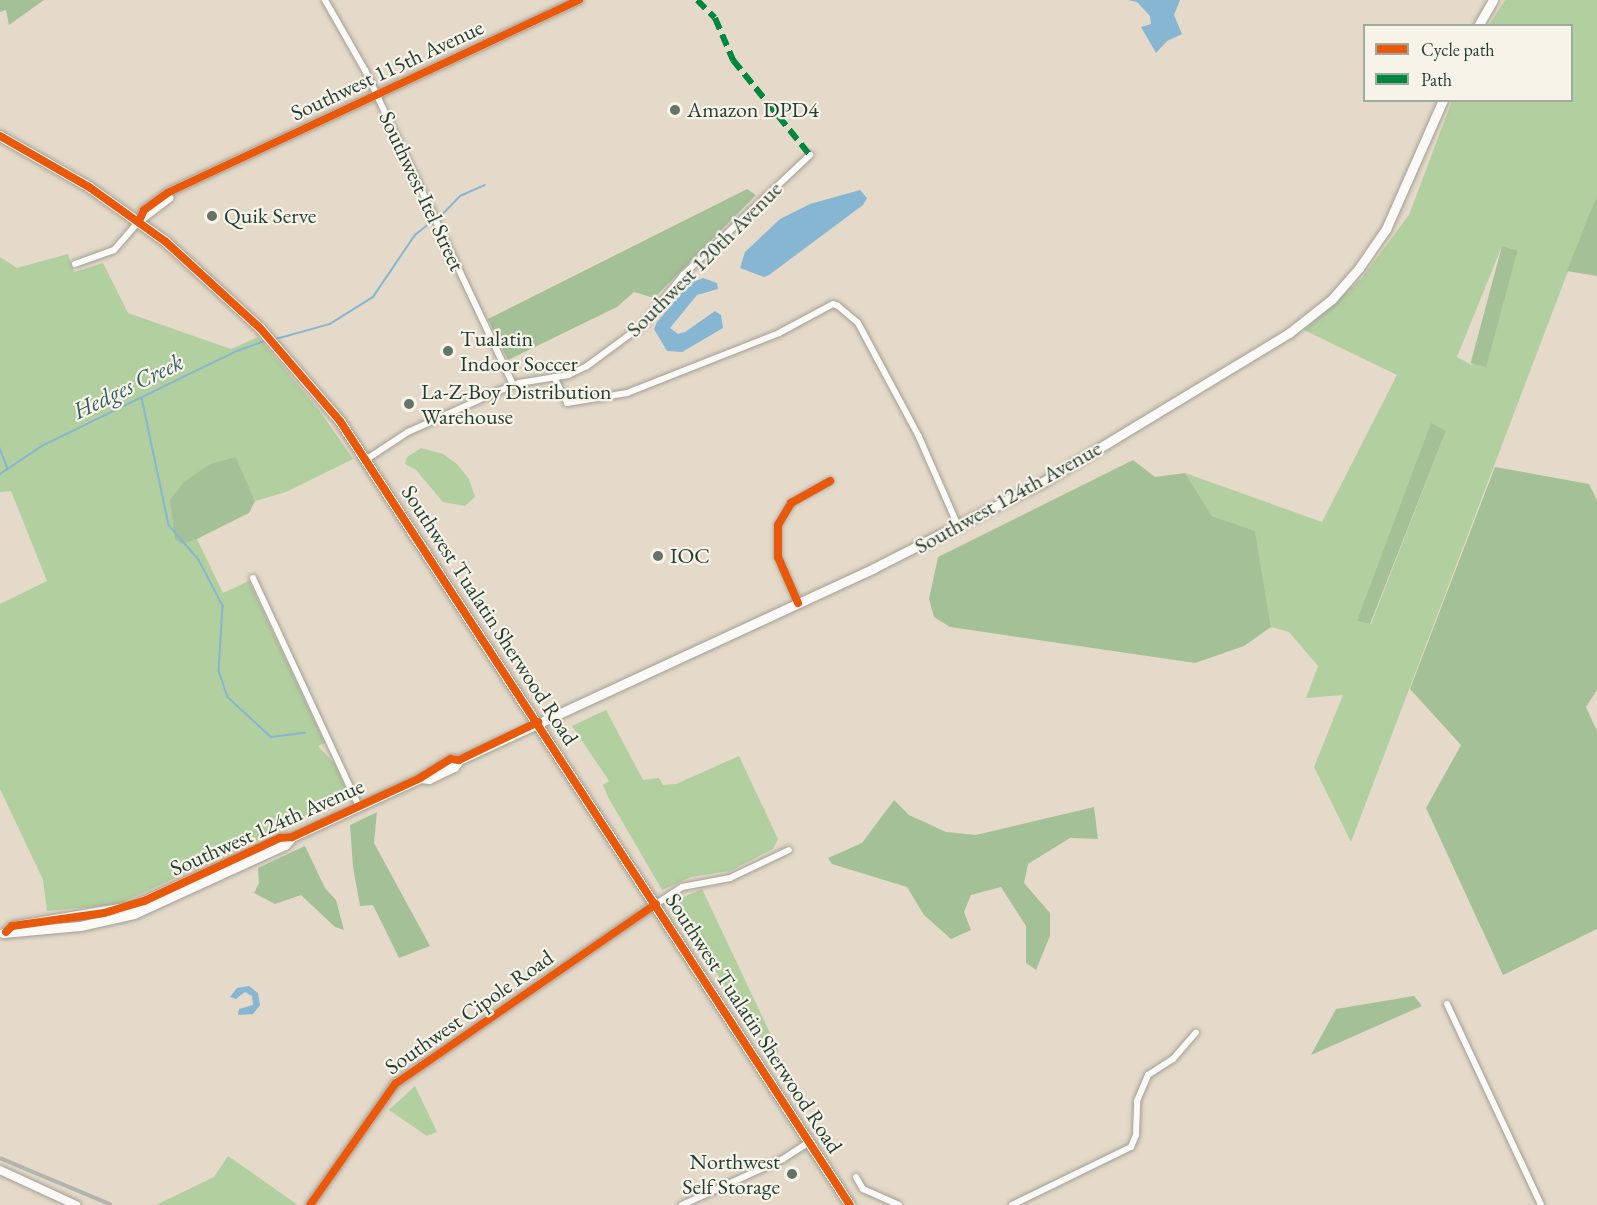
<!DOCTYPE html>
<html>
<head>
<meta charset="utf-8">
<style>
  body { margin:0 }
  #map { position:relative; width:1597px; height:1205px; overflow:hidden; background:#e5dac9; font-family:"EB Garamond",serif }
  div>[style] { position:absolute }
  [style*='--x'] { left:calc(var(--x)*1px); top:calc(var(--y)*1px); width:calc(var(--w)*1px); rotate:calc(var(--a)*1deg) }
  .green>* { inset:0; background:#b2cf9f }
  .forest>* { inset:0; background:#a4c096; transform-origin:0 0 }
  .water>* { inset:0; background:#86b6d1 }
  .stream>* { height:1.5px; margin:-0.75px; padding:0 0.75px; transform-origin:0.75px; border-radius:0.75px; background:#86b6d1 }
  .roads { filter:drop-shadow(0 0 2px #a29f95) drop-shadow(0 0 2px #a29f95) }
  .minor>* { height:6px; margin:-3px; padding:0 3px; transform-origin:3px; border-radius:3px; background:#fbf9f7 }
  .tertiary>* { height:8px; margin:-4px; padding:0 4px; transform-origin:4px; border-radius:4px; background:#fbf9f7 }
  .primary>* { height:9px; margin:-4.5px; padding:0 4.5px; transform-origin:4.5px; border-radius:4.5px; background:#fbf9f7 }
  .trunk>* { height:10px; margin:-5px; padding:0 5px; transform-origin:5px; border-radius:5px; background:#fbf9f7 }
  .rail>* { height:4px; margin-top:-2px; transform-origin:0; background:repeating-linear-gradient(90deg,#f7f3e8 0 4.5px,#b2b4b0 0 9px); box-sizing:border-box; border-block:2px solid #b2b4b0 }
  .quiet>* { height:6px; margin-top:-3px; transform-origin:0; background:repeating-linear-gradient(90deg,#00873e 0 12px,transparent 0 18px) }
  .cycleway>* { height:8px; margin:-4px; padding:0 4px; transform-origin:4px; border-radius:4px; background:#e8590c }
  .dots>* { width:16px; height:16px; translate:-50% -50%; box-sizing:border-box; border:3px solid #f7f3e8; border-radius:50% }
  span { translate:-50% -50%; white-space:nowrap; text-align:center; line-height:1.15; -webkit-text-stroke:4.5px #f7f3e8; paint-order:stroke }
  .street-label { font-size:22px; color:#1f3d34 }
  .poi-label { font-size:22px; color:#1f3d34 }
  .left { translate:0 -50%; text-align:left }
  .right { translate:-100% -50%; text-align:right }
  .water-label { font-size:24px; color:#325d64; font-style:italic }
  .legend { position:absolute; left:1363px; top:24px; width:210px; height:78px; box-sizing:border-box; background:#f7f3e8; border:2px solid #a1aaa0; margin:0; padding:8px 10px; list-style:none; font-size:18px; color:#1f3d34 }
  .legend li { display:flex; align-items:center; gap:12px; height:30px }
  .legend b { width:30px; border:2px solid #a1aaa0 }
</style>
</head>
<body>
<div id="map">
  <div class="green">
    <div style="clip-path:polygon(evenodd,1505px 0,1597px 0,1597px 195px,1351px 842px,1314px 767px,1343px 695px,1306px 698px,1318px 666px,1289px 632px,1271px 627px,1255px 532px,1212px 516px,1185px 473px,1322px 522px,1397px 375px,1304px 330px,1362px 278px,1409px 215px,1452px 101px,1572px 100px,1572px 26px,1489px 25px,1505px 0,1502px 246px,1517px 250px,1472px 365px,1457px 357px,1502px 246px,1505px 0,1446px 431px,1371px 624px,1357px 621px,1446px 431px)"></div>
    <div style="clip-path:polygon(68px 254px,74px 272px,103px 263px,128px 313px,231px 349px,258px 337px,319px 410px,353px 459px,286px 492px,255px 501px,236px 457px,182px 543px,197px 539px,223px 593px,249px 581px,325px 743px,318px 746px,335px 764px,346px 789px,345px 799px,119px 904px,47px 911px,43px 880px,0 789px,0 604px,47px 581px,11px 491px,0 492px,0 257px,17px 268px)"></div>
    <div style="clip-path:polygon(421px 448px,443px 454px,457px 464px,469px 479px,475px 497px,465px 506px,443px 502px,416px 470px,405px 464px,407px 457px)"></div>
    <div style="clip-path:polygon(606px 710px,643px 780px,659px 778px,663px 785px,676px 784px,739px 756px,778px 839px,773px 849px,730px 871px,691px 877px,662px 890px,608px 797px,603px 785px,609px 781px,572px 726px)"></div>
    <div style="clip-path:polygon(702px 889px,779px 1052px,771px 1055px,677px 914px,677px 900px)"></div>
    <div style="clip-path:polygon(415px 1086px,437px 1132px,427px 1136px,389px 1110px)"></div>
    <div style="clip-path:polygon(228px 1156px,298px 1205px,156px 1205px,214px 1177px)"></div>
  </div>
  <div class="forest">
    <div style="clip-path:polygon(0 0,44px 0,9px 25px,6px 10px,0 12px)"></div>
    <div style="clip-path:polygon(747px 189px,756px 195px,654px 298px,634px 292px,617px 307px,508px 360px,488px 319px)"></div>
    <div style="clip-path:polygon(1597px 195px,1597px 276px,1567px 271px)"></div>
    <div style="left:1502px;top:246px;width:16px;height:121px;rotate:15deg"></div>
    <div style="clip-path:polygon(1431px 423px,1446px 431px,1370px 624px,1357px 621px)"></div>
    <div style="clip-path:polygon(236px 457px,255px 501px,249px 513px,197px 539px,182px 544px,175px 539px,170px 500px,184px 482px,210px 464px)"></div>
    <div style="clip-path:polygon(1133px 460px,1155px 477px,1185px 473px,1212px 516px,1255px 531px,1271px 627px,1244px 646px,1195px 663px,950px 627px,934px 617px,929px 599px,938px 557px)"></div>
    <div style="clip-path:polygon(1495px 467px,1589px 484px,1597px 500px,1597px 690px,1586px 707px,1597px 731px,1597px 929px,1503px 975px,1426px 808px,1461px 745px,1410px 689px)"></div>
    <div style="clip-path:polygon(894px 800px,909px 815px,946px 832px,976px 835px,1094px 807px,1098px 839px,1070px 838px,1028px 864px,1024px 883px,1050px 913px,1050px 936px,1036px 970px,1026px 963px,1026px 926px,1001px 887px,971px 895px,964px 912px,971px 930px,951px 939px,924px 915px,907px 887px,832px 864px,828px 858px,862px 843px)"></div>
    <div style="clip-path:polygon(377px 812px,374px 843px,430px 946px,399px 958px,373px 905px,360px 906px,353px 867px,350px 825px)"></div>
    <div style="clip-path:polygon(305px 846px,325px 888px,336px 900px,344px 930px,335px 927px,301px 895px,275px 904px,254px 893px,259px 883px,258px 868px)"></div>
    <div style="clip-path:polygon(1414px 996px,1422px 1006px,1311px 1055px,1336px 1009px)"></div>
  </div>
  <div class="water">
    <div style="clip-path:polygon(1128px 0,1180px 0,1174px 15px,1182px 34px,1167px 41px,1156px 53px,1141px 27px,1151px 24px,1150px 16px,1137px 2px)"></div>
    <div style="clip-path:polygon(860px 190px,867px 198px,863px 205px,769px 275px,764px 277px,740px 268px,745px 252px,780px 219px,810px 204px)"></div>
    <div style="clip-path:polygon(703px 278px,717px 283px,718px 289px,697px 295px,670px 328px,678px 334px,685px 332px,715px 311px,721px 315px,723px 328px,682px 352px,667px 351px,654px 329px,657px 322px,690px 283px)"></div>
    <div style="clip-path:polygon(249px 986px,258px 993px,260px 1005px,253px 1014px,238px 1015px,239px 1009px,253px 1005px,252px 996px,245px 992px,236px 999px,230px 997px,237px 988px)"></div>
  </div>
  <div class="stream">
    <div style="--x:439;--y:218;--w:30;--a:-46"></div>
    <div style="--x:460;--y:196;--w:27;--a:-24"></div>
    <div style="--x:276;--y:339;--w:56;--a:-15.5"></div>
    <div style="--x:330;--y:324;--w:51;--a:-32.1"></div>
    <div style="--x:373;--y:297;--w:75;--a:-55.9"></div>
    <div style="--x:415;--y:235;--w:21;--a:-39"></div>
    <div style="--x:142;--y:398;--w:130;--a:78"></div>
    <div style="--x:169;--y:525;--w:46;--a:49.4"></div>
    <div style="--x:199;--y:560;--w:52;--a:62.4"></div>
    <div style="--x:223;--y:606;--w:65;--a:93.5"></div>
    <div style="--x:219;--y:671;--w:28;--a:71"></div>
    <div style="--x:228;--y:697;--w:59;--a:42.9"></div>
    <div style="--x:271;--y:737;--w:34;--a:-7"></div>
    <div style="--x:0;--y:448;--w:22;--a:69"></div>
    <div style="--x:0;--y:474;--w:50;--a:-33.7"></div>
    <div style="--x:42;--y:446;--w:217;--a:-26"></div>
    <div style="--x:237;--y:351;--w:30;--a:-20"></div>
  </div>
  <div class="roads">
    <div class="minor">
      <div style="--x:325;--y:0;--w:81;--a:60.3"></div>
      <div style="--x:365;--y:70;--w:348;--a:64.8"></div>
      <div style="--x:75;--y:264;--w:41;--a:-19.7"></div>
      <div style="--x:114;--y:250;--w:38;--a:-49"></div>
      <div style="--x:554;--y:377;--w:29;--a:63"></div>
      <div style="--x:567;--y:403;--w:61;--a:-9.5"></div>
      <div style="--x:627;--y:393;--w:163;--a:-21.5"></div>
      <div style="--x:779;--y:333;--w:61;--a:-28.2"></div>
      <div style="--x:833;--y:304;--w:5;--a:22"></div>
      <div style="--x:838;--y:306;--w:26;--a:40"></div>
      <div style="--x:858;--y:323;--w:129;--a:61.8"></div>
      <div style="--x:919;--y:437;--w:99;--a:66.3"></div>
      <div style="--x:367;--y:459;--w:49;--a:-33.4"></div>
      <div style="--x:408;--y:432;--w:97;--a:-24.4"></div>
      <div style="--x:496;--y:392;--w:25;--a:-21"></div>
      <div style="--x:519;--y:383;--w:50;--a:-9.3"></div>
      <div style="--x:568;--y:375;--w:21;--a:-25"></div>
      <div style="--x:587;--y:366;--w:71;--a:-36.4"></div>
      <div style="--x:644;--y:324;--w:63;--a:-51.5"></div>
      <div style="--x:683;--y:275;--w:175;--a:-43.4"></div>
      <div style="--x:253;--y:578;--w:251;--a:65.1"></div>
      <div style="--x:798;--y:603;--w:50;--a:-113.5"></div>
      <div style="--x:778;--y:557;--w:32;--a:-90"></div>
      <div style="--x:778;--y:525;--w:26;--a:-59"></div>
      <div style="--x:791;--y:503;--w:45;--a:-29.4"></div>
      <div style="--x:656;--y:904;--w:31;--a:-33"></div>
      <div style="--x:682;--y:887;--w:49;--a:-10.6"></div>
      <div style="--x:730;--y:878;--w:65;--a:-25.4"></div>
      <div style="--x:1447;--y:1004;--w:222;--a:64.9"></div>
      <div style="--x:856;--y:1177;--w:14;--a:60"></div>
      <div style="--x:863;--y:1189;--w:39;--a:24"></div>
      <div style="--x:682;--y:1205;--w:111;--a:-24.5"></div>
      <div style="--x:783;--y:1159;--w:31;--a:-33"></div>
      <div style="--x:1012;--y:1205;--w:132;--a:-26"></div>
      <div style="--x:1131;--y:1147;--w:13;--a:-67"></div>
      <div style="--x:1136;--y:1135;--w:34;--a:-88"></div>
      <div style="--x:1137;--y:1101;--w:28;--a:-67"></div>
      <div style="--x:1148;--y:1075;--w:30;--a:-33"></div>
      <div style="--x:1173;--y:1059;--w:35;--a:-49"></div>
    </div>
    <div class="tertiary">
      <div style="--x:139;--y:221;--w:12;--a:-66"></div>
      <div style="--x:144;--y:210;--w:29;--a:-36"></div>
      <div style="--x:167;--y:193;--w:455;--a:-25.1"></div>
      <div style="--x:139;--y:221;--w:38;--a:-37"></div>
      <div style="--x:0;--y:1170;--w:84;--a:24.7"></div>
      <div style="--x:310;--y:1205;--w:148;--a:-54.9"></div>
      <div style="--x:395;--y:1084;--w:317;--a:-34.6"></div>
    </div>
    <div class="primary">
      <div style="--x:1478;--y:26;--w:30;--a:-60"></div>
      <div style="--x:420;--y:778;--w:9;--a:6"></div>
      <div style="--x:429;--y:779;--w:28;--a:-26"></div>
      <div style="--x:454;--y:767;--w:9;--a:-54"></div>
      <div style="--x:6;--y:932;--w:8;--a:-45"></div>
      <div style="--x:12;--y:926;--w:121;--a:-9.5"></div>
      <div style="--x:131;--y:906;--w:164;--a:-24.5"></div>
      <div style="--x:280;--y:838;--w:12;--a:-5"></div>
      <div style="--x:292;--y:837;--w:141;--a:-24.7"></div>
      <div style="--x:420;--y:778;--w:36;--a:-32"></div>
      <div style="--x:451;--y:759;--w:8;--a:7"></div>
      <div style="--x:459;--y:760;--w:457;--a:-24.8"></div>
      <div style="--x:874;--y:568;--w:190;--a:-27"></div>
      <div style="--x:1043;--y:482;--w:288;--a:-31.2"></div>
      <div style="--x:1289;--y:333;--w:55;--a:-38.3"></div>
      <div style="--x:1332;--y:299;--w:41;--a:-48.9"></div>
      <div style="--x:1359;--y:268;--w:47;--a:-55.3"></div>
      <div style="--x:1386;--y:229;--w:141;--a:-66.2"></div>
      <div style="--x:3;--y:933;--w:77;--a:-5.2"></div>
      <div style="--x:80;--y:926;--w:55;--a:-12.5"></div>
      <div style="--x:134;--y:914;--w:166;--a:-24.6"></div>
      <div style="--x:285;--y:845;--w:11;--a:-49"></div>
    </div>
    <div class="trunk">
      <div style="--x:0;--y:136;--w:103;--a:29.8"></div>
      <div style="--x:89;--y:187;--w:95;--a:35.5"></div>
      <div style="--x:166;--y:242;--w:127;--a:42.5"></div>
      <div style="--x:260;--y:328;--w:123;--a:49.3"></div>
      <div style="--x:340;--y:421;--w:935;--a:56.96"></div>
    </div>
  </div>
  <div class="rail">
    <div style="--x:0;--y:1158;--w:121;--a:22.8"></div>
  </div>
  <div class="quiet">
    <div style="--x:697;--y:0;--w:25;--a:45"></div>
    <div style="--x:715;--y:18;--w:46;--a:66.8"></div>
    <div style="--x:733;--y:60;--w:122;--a:51"></div>
  </div>
  <div class="cycleway">
    <div style="--x:0;--y:136;--w:103;--a:29.8"></div>
    <div style="--x:89;--y:187;--w:95;--a:35.5"></div>
    <div style="--x:166;--y:242;--w:127;--a:42.5"></div>
    <div style="--x:260;--y:328;--w:123;--a:49.3"></div>
    <div style="--x:340;--y:421;--w:935;--a:56.96"></div>
    <div style="--x:139;--y:221;--w:12;--a:-66"></div>
    <div style="--x:144;--y:210;--w:29;--a:-36"></div>
    <div style="--x:167;--y:193;--w:455;--a:-25.1"></div>
    <div style="--x:798;--y:603;--w:50;--a:-113.5"></div>
    <div style="--x:778;--y:557;--w:32;--a:-90"></div>
    <div style="--x:778;--y:525;--w:26;--a:-59"></div>
    <div style="--x:791;--y:503;--w:45;--a:-29.4"></div>
    <div style="--x:6;--y:932;--w:8;--a:-45"></div>
    <div style="--x:12;--y:926;--w:93;--a:-8"></div>
    <div style="--x:104;--y:913;--w:42;--a:-16.7"></div>
    <div style="--x:144;--y:901;--w:150;--a:-24.9"></div>
    <div style="--x:280;--y:838;--w:12;--a:-5"></div>
    <div style="--x:292;--y:837;--w:141;--a:-24.7"></div>
    <div style="--x:420;--y:778;--w:36;--a:-32"></div>
    <div style="--x:451;--y:759;--w:8;--a:7"></div>
    <div style="--x:459;--y:760;--w:88;--a:-25.7"></div>
    <div style="--x:310;--y:1205;--w:148;--a:-54.9"></div>
    <div style="--x:395;--y:1084;--w:317;--a:-34.6"></div>
  </div>
  <div class="dots">
    <div style="left:675px;top:110px;background:#647468"></div>
    <div style="left:212px;top:216px;background:#647468"></div>
    <div style="left:448px;top:351px;background:#647468"></div>
    <div style="left:409px;top:404px;background:#647468"></div>
    <div style="left:658px;top:556px;background:#647468"></div>
    <div style="left:792px;top:1174px;background:#647468"></div>
  </div>
  <div class="street-label">
    <span style="left:387px;top:70px;rotate:-25deg">Southwest 115th Avenue</span>
    <span style="left:422px;top:191px;rotate:65deg">Southwest Itel Street</span>
    <span style="left:704px;top:259px;rotate:-45deg">Southwest 120th Avenue</span>
    <span style="left:1008px;top:497px;rotate:-29deg">Southwest 124th Avenue</span>
    <span style="left:490px;top:615px;rotate:57deg">Southwest Tualatin Sherwood Road</span>
    <span style="left:267px;top:827px;rotate:-24deg">Southwest 124th Avenue</span>
    <span style="left:469px;top:1012px;rotate:-35deg">Southwest Cipole Road</span>
    <span style="left:754px;top:1023px;rotate:57deg">Southwest Tualatin Sherwood Road</span>
  </div>
  <div class="poi-label">
    <span class="left" style="left:687px;top:110px">Amazon DPD4</span>
    <span class="left" style="left:224px;top:216px">Quik Serve</span>
    <span class="left" style="left:460px;top:351px">Tualatin<br>Indoor Soccer</span>
    <span class="left" style="left:421px;top:404px">La-Z-Boy Distribution<br>Warehouse</span>
    <span class="left" style="left:670px;top:556px">IOC</span>
    <span class="right" style="left:780px;top:1174px">Northwest<br>Self Storage</span>
  </div>
  <div class="water-label">
    <span style="left:128px;top:386px;rotate:-26deg">Hedges Creek</span>
  </div>
  <ul class="legend">
  <li><b style="height:8px;background:#e8590c"></b>Cycle path</li>
  <li><b style="height:8px;background:#00873e"></b>Path</li>
  </ul>
</div>
</body>
</html>
